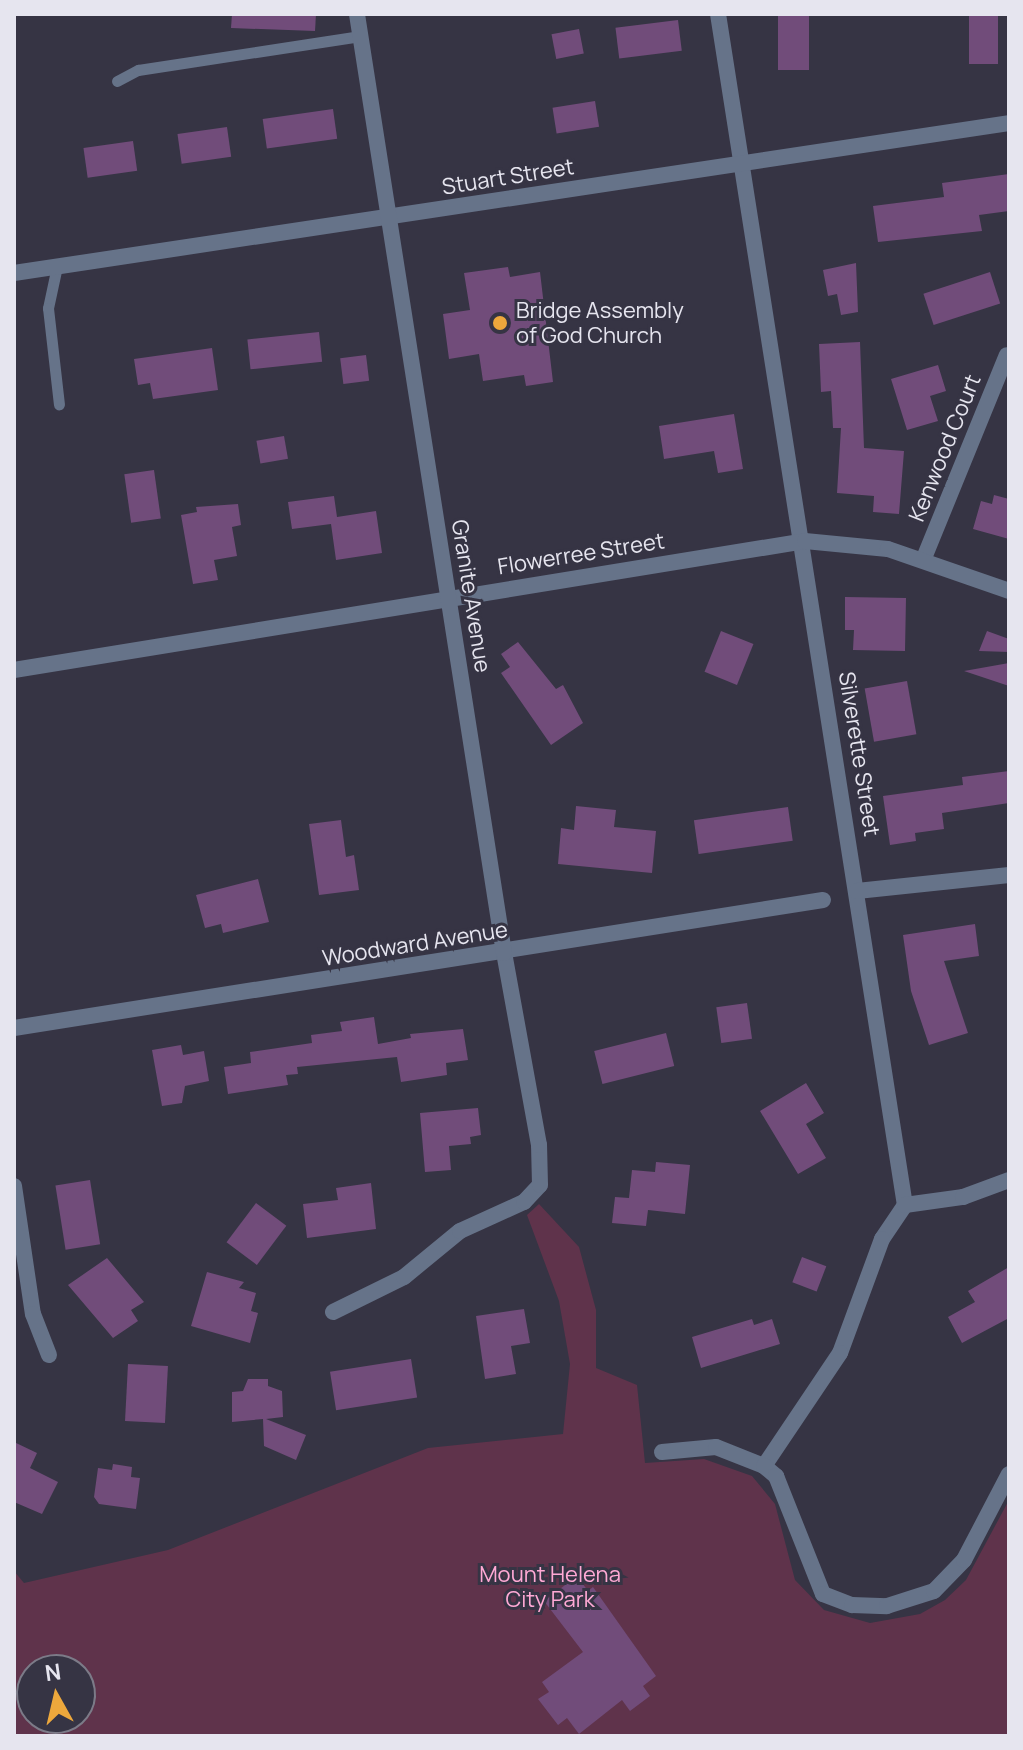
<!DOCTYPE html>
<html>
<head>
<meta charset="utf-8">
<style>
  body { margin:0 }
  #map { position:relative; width:1023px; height:1750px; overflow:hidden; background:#363444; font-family:Manrope,sans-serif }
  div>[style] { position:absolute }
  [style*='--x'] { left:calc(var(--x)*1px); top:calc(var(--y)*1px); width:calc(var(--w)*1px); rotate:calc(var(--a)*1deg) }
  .green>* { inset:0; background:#5f334b }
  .building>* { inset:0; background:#714c7a; transform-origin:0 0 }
  .lane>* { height:11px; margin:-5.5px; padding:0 5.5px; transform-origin:5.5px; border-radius:5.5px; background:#667389 }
  .street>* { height:16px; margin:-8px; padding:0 8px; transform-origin:8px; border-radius:8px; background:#667389 }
  .dots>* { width:22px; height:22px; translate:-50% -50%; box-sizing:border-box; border:4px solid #363444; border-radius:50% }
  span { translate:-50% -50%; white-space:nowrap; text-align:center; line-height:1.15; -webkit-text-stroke:6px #363444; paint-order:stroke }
  .street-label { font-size:22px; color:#e6e5ef }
  .poi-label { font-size:22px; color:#e6e5ef }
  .left { translate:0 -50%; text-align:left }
  .park-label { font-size:22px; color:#ffa9d5 }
  .frame { position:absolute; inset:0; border:16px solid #e6e5ef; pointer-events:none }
  .north { position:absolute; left:16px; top:1654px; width:80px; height:80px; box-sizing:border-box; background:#363444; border:2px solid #7c7b88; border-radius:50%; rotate:352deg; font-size:22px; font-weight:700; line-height:32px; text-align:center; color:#e6e5ef }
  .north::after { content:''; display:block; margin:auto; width:28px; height:36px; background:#eea83c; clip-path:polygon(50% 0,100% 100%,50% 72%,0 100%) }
</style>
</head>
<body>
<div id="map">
  <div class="green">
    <div style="clip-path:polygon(evenodd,539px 1204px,579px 1247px,596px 1310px,596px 1368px,637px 1385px,645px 1463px,704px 1459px,752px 1476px,775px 1504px,795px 1580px,824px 1610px,870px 1623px,920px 1614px,945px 1600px,966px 1580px,1009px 1500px,1009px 1736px,14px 1736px,14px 1571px,24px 1583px,168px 1550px,428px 1448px,563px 1434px,570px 1364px,559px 1301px,527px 1215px,539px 1204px,32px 1670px,80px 1670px,80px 1718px,32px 1718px,32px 1670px)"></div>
  </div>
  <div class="building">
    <div style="clip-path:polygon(232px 14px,316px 14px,315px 31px,231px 28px)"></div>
    <div style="left:778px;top:14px;width:31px;height:56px"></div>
    <div style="left:969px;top:14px;width:29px;height:50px"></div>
    <div style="left:678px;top:20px;width:31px;height:63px;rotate:83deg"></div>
    <div style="left:579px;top:29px;width:25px;height:28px;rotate:79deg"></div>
    <div style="left:595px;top:101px;width:26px;height:43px;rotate:81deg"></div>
    <div style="left:333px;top:109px;width:30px;height:71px;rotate:82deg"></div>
    <div style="left:227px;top:127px;width:30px;height:50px;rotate:82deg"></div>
    <div style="left:133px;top:141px;width:30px;height:50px;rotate:82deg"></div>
    <div style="clip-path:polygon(1009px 174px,1009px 211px,979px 215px,982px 231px,878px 242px,873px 206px,944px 197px,942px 183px)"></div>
    <div style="clip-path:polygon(856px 263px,858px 312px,841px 315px,837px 294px,828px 296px,823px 270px)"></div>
    <div style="clip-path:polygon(508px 267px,510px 277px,540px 272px,553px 382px,526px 386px,524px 375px,483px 381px,479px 354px,449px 359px,443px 314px,470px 310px,464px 273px)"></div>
    <div style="left:990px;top:272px;width:33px;height:70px;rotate:72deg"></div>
    <div style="left:319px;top:332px;width:30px;height:72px;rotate:84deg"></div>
    <div style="clip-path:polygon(860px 342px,864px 448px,904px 451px,899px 514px,873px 512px,874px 496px,837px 493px,841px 428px,833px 428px,831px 391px,821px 392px,819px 344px)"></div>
    <div style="clip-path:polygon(212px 348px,218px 390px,153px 399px,150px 383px,138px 385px,134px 359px)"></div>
    <div style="left:366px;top:355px;width:26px;height:26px;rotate:83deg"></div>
    <div style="clip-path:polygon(938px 365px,946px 391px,930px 396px,938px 421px,907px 430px,891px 379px)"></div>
    <div style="clip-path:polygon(734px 414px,743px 469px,718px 473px,714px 451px,664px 459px,659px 426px)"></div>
    <div style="left:284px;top:436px;width:23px;height:28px;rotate:80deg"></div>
    <div style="left:154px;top:470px;width:49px;height:30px;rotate:82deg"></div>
    <div style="clip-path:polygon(994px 495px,1009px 499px,1009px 539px,973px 529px,981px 501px,992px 504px)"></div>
    <div style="clip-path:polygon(334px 496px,337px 517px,376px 511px,382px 553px,336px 560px,331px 524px,292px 529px,288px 502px)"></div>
    <div style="clip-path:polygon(238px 504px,241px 525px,232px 527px,237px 556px,214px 560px,218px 580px,193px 584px,181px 515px,197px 512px,196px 507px)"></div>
    <div style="clip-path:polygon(845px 597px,906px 598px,905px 651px,853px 650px,854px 630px,845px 630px)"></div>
    <div style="left:721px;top:631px;width:35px;height:44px;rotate:22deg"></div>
    <div style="clip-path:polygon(987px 631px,1009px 639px,1009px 652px,979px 651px)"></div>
    <div style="clip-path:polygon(518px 642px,556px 689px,563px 685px,583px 723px,551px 745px,501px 673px,510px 667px,501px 654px)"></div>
    <div style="clip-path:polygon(1009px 663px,1009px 686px,964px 671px)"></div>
    <div style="left:907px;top:681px;width:54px;height:43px;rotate:80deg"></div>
    <div style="clip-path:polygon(1009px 771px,1009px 803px,942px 813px,944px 829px,915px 833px,916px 841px,890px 845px,883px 796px,963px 785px,962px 777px)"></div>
    <div style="clip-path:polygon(576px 806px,616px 810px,614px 827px,656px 831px,652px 873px,558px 864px,561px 828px,574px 830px)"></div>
    <div style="left:788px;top:807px;width:34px;height:95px;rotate:82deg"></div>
    <div style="clip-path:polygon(341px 820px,346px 857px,354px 855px,359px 890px,319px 895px,309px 824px)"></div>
    <div style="clip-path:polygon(258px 879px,269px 922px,223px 933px,221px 924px,205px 928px,196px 895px)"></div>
    <div style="clip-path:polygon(975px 924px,979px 956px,944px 961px,968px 1033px,929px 1045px,911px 991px,903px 935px)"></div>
    <div style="left:747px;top:1003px;width:36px;height:31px;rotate:82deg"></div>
    <div style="clip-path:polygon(374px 1017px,378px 1044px,411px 1038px,410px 1034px,463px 1029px,468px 1060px,446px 1063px,447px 1075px,401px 1082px,397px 1057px,297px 1067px,298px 1074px,286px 1075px,288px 1085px,228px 1094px,224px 1067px,251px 1063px,250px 1052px,312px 1043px,311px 1035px,342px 1031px,340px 1022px)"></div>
    <div style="left:666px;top:1033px;width:34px;height:74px;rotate:76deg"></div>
    <div style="clip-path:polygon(181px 1045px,183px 1055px,204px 1051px,209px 1081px,185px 1086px,182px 1103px,162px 1106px,152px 1050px)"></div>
    <div style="clip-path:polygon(806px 1083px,824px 1113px,806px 1124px,826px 1158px,798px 1174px,760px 1111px)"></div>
    <div style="clip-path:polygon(478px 1108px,481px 1135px,470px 1137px,471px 1144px,449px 1146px,451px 1170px,425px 1172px,420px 1113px)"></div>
    <div style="clip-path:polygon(656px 1162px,690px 1165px,685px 1214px,648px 1210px,646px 1226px,612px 1223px,615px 1197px,629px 1198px,632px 1170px,655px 1172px)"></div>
    <div style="left:90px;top:1180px;width:65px;height:35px;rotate:81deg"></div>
    <div style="clip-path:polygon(371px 1183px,376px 1229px,307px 1238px,303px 1204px,338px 1200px,336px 1188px)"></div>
    <div style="left:256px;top:1203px;width:38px;height:49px;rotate:37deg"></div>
    <div style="left:802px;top:1257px;width:26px;height:27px;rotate:21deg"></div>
    <div style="clip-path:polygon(107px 1258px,144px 1302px,131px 1310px,138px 1321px,113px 1338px,68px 1285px)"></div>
    <div style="clip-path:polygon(1009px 1267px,1009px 1318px,962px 1343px,948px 1317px,975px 1302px,968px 1291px)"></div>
    <div style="clip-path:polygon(207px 1272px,244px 1282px,239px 1288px,256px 1293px,251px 1311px,258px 1313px,250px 1343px,191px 1326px)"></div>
    <div style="clip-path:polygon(524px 1309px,530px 1343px,511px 1346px,516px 1374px,485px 1379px,476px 1316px)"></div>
    <div style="clip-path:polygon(752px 1319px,754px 1325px,772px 1319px,780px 1344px,701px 1368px,692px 1337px)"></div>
    <div style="left:411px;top:1359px;width:39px;height:82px;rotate:81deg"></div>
    <div style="left:128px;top:1364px;width:40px;height:57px;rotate:3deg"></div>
    <div style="clip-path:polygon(248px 1379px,268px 1379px,268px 1386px,282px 1391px,283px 1417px,266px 1419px,306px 1435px,296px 1460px,264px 1446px,263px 1419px,232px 1422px,232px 1392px,243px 1391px)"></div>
    <div style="clip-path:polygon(14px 1442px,37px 1453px,30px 1468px,58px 1482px,42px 1514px,14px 1502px)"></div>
    <div style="clip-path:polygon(113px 1464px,132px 1467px,131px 1477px,140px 1478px,136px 1509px,99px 1504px,94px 1497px,98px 1468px,112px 1470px)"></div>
    <div style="clip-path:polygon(577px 1576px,588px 1591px,593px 1587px,656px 1676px,643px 1686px,650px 1696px,630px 1711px,622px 1700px,579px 1734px,567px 1718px,558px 1725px,538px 1699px,549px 1692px,542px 1682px,583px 1652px,544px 1601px)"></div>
  </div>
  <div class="lane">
    <div style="--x:117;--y:81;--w:24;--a:-28"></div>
    <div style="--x:138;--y:70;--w:225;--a:-8.7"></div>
    <div style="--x:57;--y:266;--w:43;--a:102.1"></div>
    <div style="--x:48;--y:308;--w:97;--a:83.5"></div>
  </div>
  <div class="street">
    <div style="--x:718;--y:14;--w:1206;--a:81.08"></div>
    <div style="--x:905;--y:1205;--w:41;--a:124.1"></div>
    <div style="--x:882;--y:1239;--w:121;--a:110.2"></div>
    <div style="--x:840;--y:1353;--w:136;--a:123.9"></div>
    <div style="--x:14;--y:273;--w:1006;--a:-8.57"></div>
    <div style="--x:924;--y:558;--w:219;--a:-67.8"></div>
    <div style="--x:14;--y:670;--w:801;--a:-9.26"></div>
    <div style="--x:805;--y:541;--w:83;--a:5.5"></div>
    <div style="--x:888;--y:549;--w:128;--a:19.1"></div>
    <div style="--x:857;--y:891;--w:153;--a:-6"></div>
    <div style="--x:14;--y:1028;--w:819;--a:-8.99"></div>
    <div style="--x:14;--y:1186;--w:129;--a:81.6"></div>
    <div style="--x:33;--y:1314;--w:44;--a:68.7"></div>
    <div style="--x:905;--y:1205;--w:59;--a:-7.9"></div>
    <div style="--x:963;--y:1197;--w:49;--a:-20.3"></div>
    <div style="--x:333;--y:1312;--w:79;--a:-26.2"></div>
    <div style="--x:404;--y:1277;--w:72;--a:-39.4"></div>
    <div style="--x:460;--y:1231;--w:70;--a:-24.4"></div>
    <div style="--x:524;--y:1202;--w:23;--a:-47"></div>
    <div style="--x:540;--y:1185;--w:40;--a:-91.4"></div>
    <div style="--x:539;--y:1145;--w:195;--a:-100.3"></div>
    <div style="--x:504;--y:953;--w:950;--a:-98.9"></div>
    <div style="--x:662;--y:1452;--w:54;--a:-5.3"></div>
    <div style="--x:716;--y:1447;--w:52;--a:21.6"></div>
    <div style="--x:764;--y:1466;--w:16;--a:40"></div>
    <div style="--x:776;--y:1476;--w:127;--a:68.3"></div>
    <div style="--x:823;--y:1594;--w:31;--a:21"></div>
    <div style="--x:852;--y:1605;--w:35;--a:2"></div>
    <div style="--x:887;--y:1606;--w:49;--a:-17.7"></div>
    <div style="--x:934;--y:1591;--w:43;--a:-45.9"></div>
    <div style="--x:964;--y:1560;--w:97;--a:-62.4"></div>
  </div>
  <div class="dots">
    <div style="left:500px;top:323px;background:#eea83c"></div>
  </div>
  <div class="street-label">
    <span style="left:508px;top:177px;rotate:-9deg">Stuart Street</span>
    <span style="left:945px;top:448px;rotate:-68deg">Kenwood Court</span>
    <span style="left:581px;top:554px;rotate:-9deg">Flowerree Street</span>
    <span style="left:471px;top:596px;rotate:81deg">Granite Avenue</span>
    <span style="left:859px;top:754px;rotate:81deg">Silverette Street</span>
    <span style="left:415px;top:944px;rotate:-9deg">Woodward Avenue</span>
  </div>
  <div class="poi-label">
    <span class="left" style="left:516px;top:323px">Bridge Assembly<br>of God Church</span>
  </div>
  <div class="park-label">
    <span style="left:550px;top:1587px">Mount Helena<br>City Park</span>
  </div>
  <div class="frame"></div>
  <div class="north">N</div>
</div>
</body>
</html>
